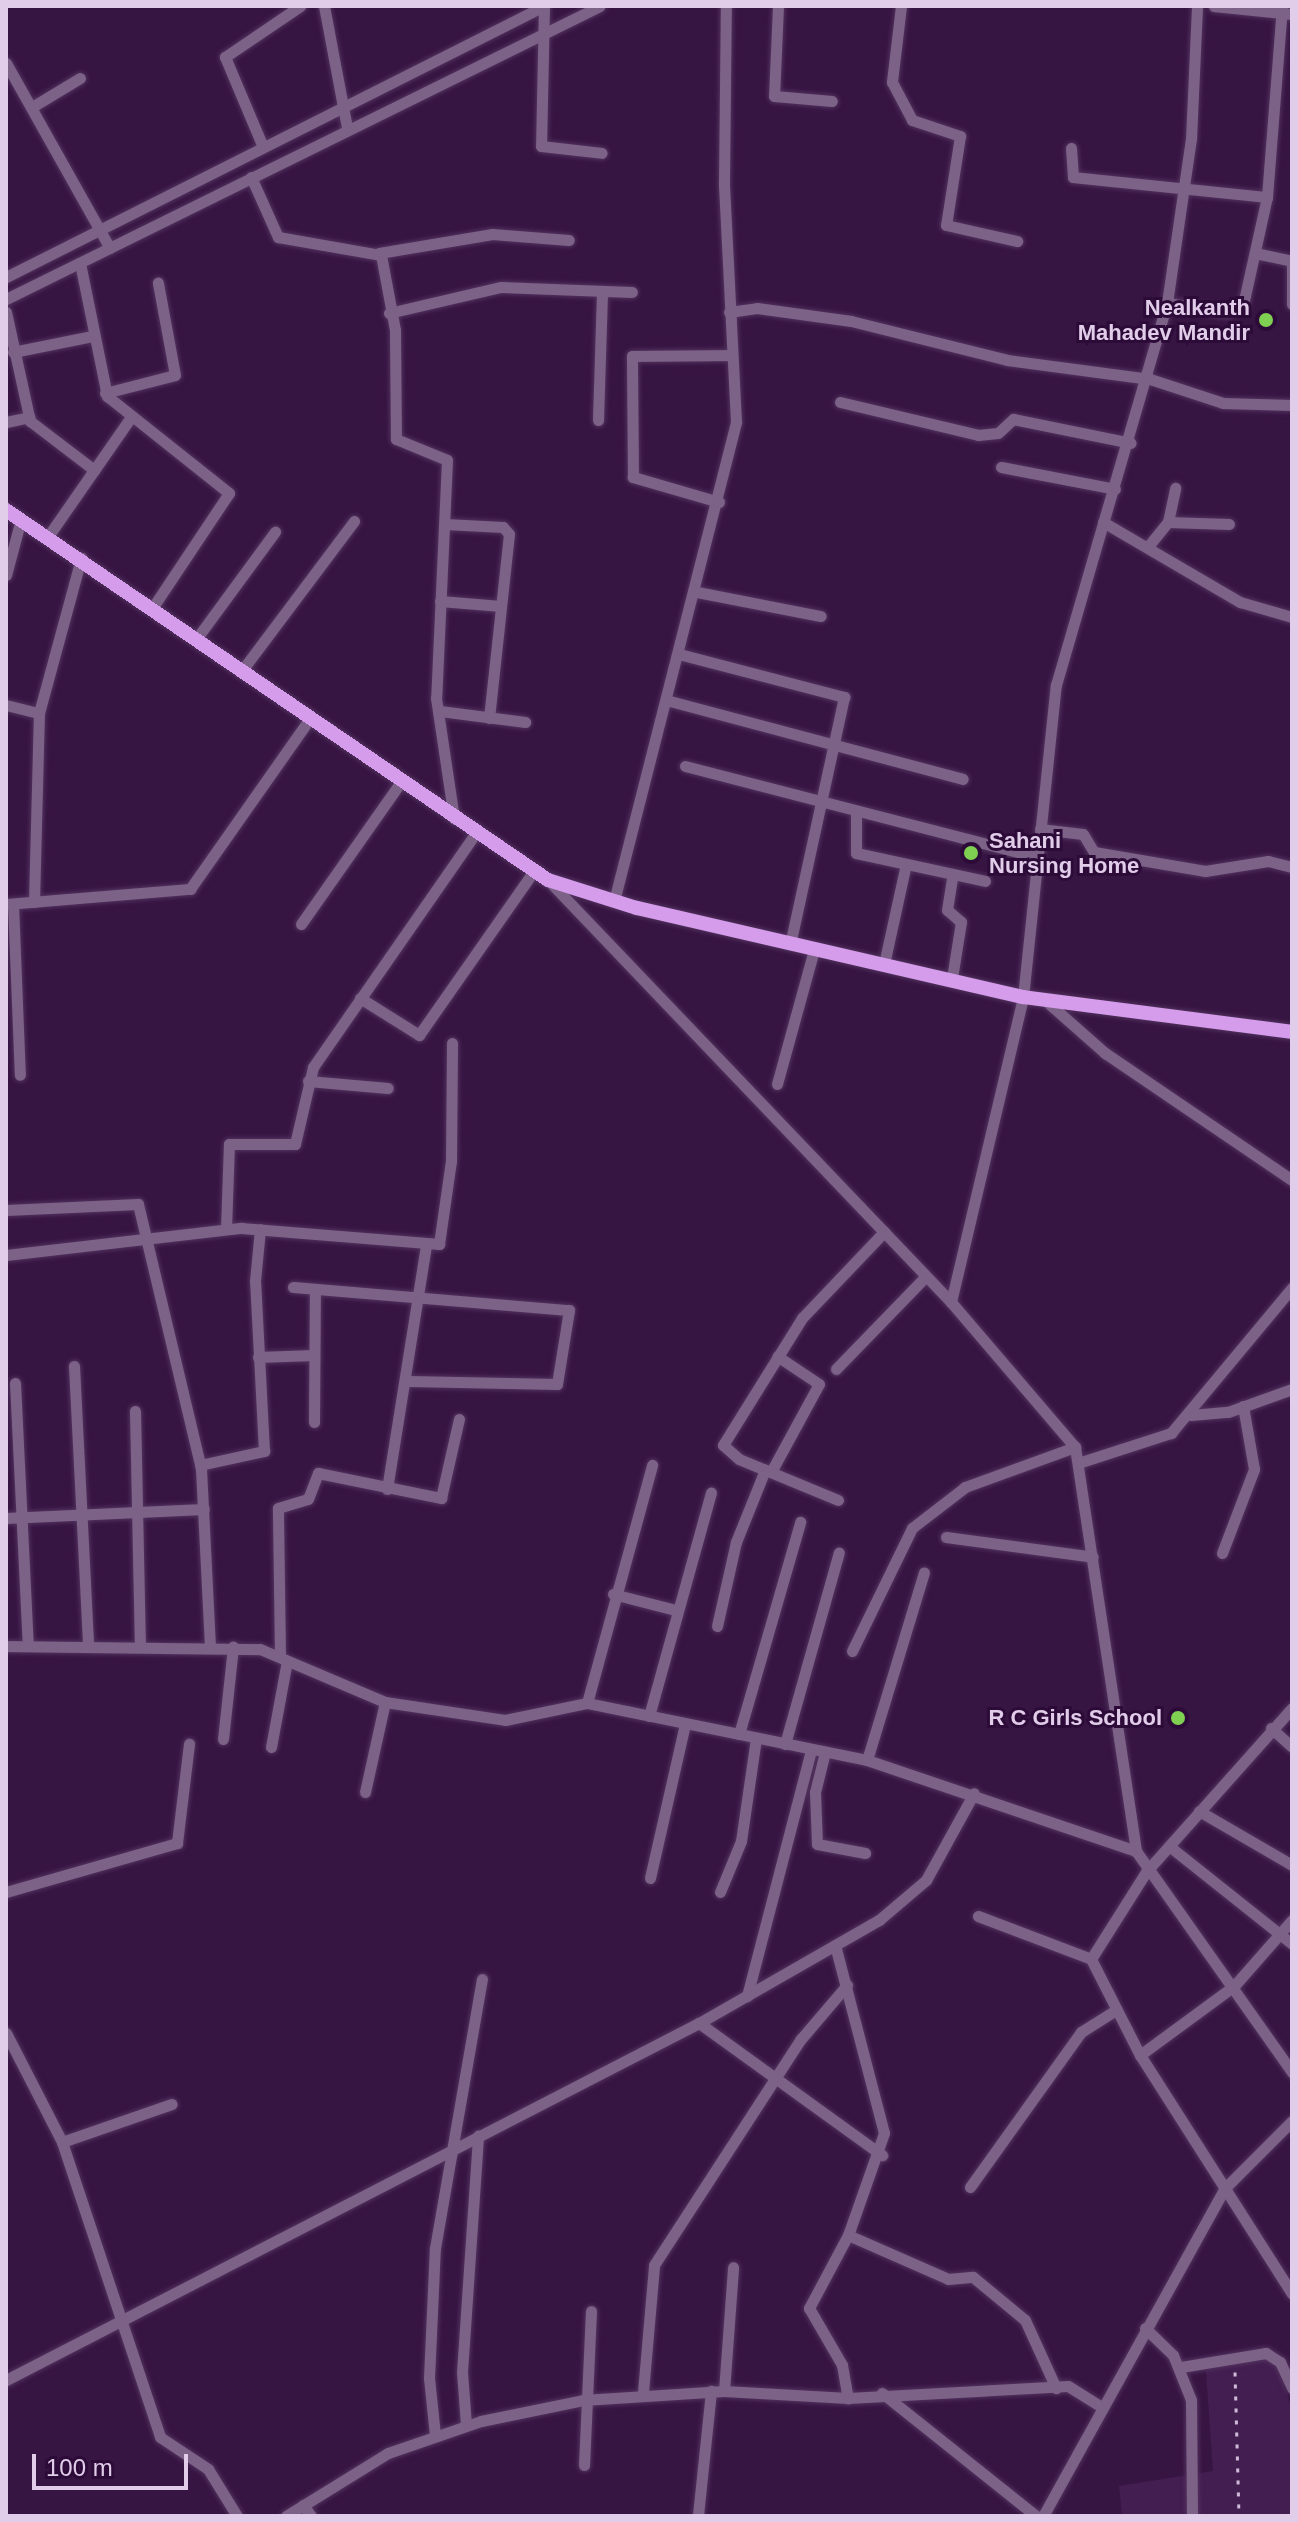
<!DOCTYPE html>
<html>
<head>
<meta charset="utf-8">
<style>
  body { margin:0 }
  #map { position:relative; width:1298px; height:2522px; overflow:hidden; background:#371543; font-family:Arial,sans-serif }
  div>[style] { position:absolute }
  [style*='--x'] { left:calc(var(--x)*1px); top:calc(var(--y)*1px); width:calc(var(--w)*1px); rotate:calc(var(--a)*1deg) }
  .built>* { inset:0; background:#431e51 }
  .roads { filter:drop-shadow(0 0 2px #52325e) drop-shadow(0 0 2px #52325e) }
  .minor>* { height:11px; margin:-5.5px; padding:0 5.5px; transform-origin:5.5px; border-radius:5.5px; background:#7d6288 }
  .major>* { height:14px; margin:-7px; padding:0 7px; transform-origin:7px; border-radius:7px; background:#d59cec }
  .rail>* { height:3px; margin-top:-1.5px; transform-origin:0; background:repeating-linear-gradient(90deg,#cfbad8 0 4px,transparent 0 12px) }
  .dots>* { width:22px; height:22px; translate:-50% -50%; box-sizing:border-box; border:4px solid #2d0b39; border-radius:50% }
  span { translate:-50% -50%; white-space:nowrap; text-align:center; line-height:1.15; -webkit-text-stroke:6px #2d0b39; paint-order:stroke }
  .poi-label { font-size:22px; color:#e1cdea; font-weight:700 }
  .right { translate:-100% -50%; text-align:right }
  .left { translate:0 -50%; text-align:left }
  .frame { position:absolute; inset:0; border:8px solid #e1cdea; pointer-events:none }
  .scale { position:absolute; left:32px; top:2454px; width:156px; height:36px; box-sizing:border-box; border:4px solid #e1cdea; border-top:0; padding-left:10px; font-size:24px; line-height:28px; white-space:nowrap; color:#e1cdea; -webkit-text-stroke:6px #2d0b39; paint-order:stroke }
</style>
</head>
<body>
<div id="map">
  <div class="built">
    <div style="clip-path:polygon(1273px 2350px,1292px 2410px,1292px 2516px,1122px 2516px,1119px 2486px,1213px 2471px,1205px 2357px)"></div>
  </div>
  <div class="roads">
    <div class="minor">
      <div style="--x:324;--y:6;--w:124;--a:79.3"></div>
      <div style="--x:544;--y:6;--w:140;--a:91.2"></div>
      <div style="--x:541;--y:146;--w:61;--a:6.5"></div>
      <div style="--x:778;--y:6;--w:90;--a:92.5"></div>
      <div style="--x:774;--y:96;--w:58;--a:4.9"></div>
      <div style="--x:901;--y:6;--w:77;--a:96.8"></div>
      <div style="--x:892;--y:82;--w:43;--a:62.2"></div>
      <div style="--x:912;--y:120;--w:51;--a:18.4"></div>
      <div style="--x:960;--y:136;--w:90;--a:98.9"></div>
      <div style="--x:946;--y:225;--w:73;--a:12.7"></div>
      <div style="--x:1214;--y:6;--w:78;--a:5.9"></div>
      <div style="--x:6;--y:63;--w:212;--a:60.7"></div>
      <div style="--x:32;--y:107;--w:56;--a:-31.1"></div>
      <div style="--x:263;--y:147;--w:98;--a:-112.9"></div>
      <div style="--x:225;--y:57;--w:91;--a:-34.2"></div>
      <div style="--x:1071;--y:148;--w:29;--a:86"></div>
      <div style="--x:1073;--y:177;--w:195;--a:5.9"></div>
      <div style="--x:251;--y:177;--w:66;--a:65.8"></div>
      <div style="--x:278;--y:237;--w:105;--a:9.9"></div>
      <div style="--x:381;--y:255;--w:76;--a:79.4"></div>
      <div style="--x:395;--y:330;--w:109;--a:89.5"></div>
      <div style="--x:396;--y:439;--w:55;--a:22.4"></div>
      <div style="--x:447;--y:460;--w:238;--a:92.6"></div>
      <div style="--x:436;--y:698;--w:122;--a:81.5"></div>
      <div style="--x:379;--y:253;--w:115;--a:-9.5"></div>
      <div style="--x:492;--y:234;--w:77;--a:4.5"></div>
      <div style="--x:1255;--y:253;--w:38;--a:12"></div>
      <div style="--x:1292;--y:261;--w:43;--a:90"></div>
      <div style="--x:80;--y:263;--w:136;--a:78.5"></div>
      <div style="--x:107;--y:396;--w:156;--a:38.5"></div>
      <div style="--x:229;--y:493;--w:137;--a:123.7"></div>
      <div style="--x:6;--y:277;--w:602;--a:-26.74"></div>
      <div style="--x:6;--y:299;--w:662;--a:-26.26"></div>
      <div style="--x:1167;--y:303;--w:60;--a:8.7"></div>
      <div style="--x:1226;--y:312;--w:18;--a:-22"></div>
      <div style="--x:1243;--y:305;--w:111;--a:-77.5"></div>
      <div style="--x:1267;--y:197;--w:192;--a:-85.5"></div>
      <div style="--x:6;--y:312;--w:112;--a:77.6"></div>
      <div style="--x:30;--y:421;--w:81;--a:37.4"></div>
      <div style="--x:729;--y:312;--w:28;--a:-8"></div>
      <div style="--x:757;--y:308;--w:95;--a:7.9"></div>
      <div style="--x:851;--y:321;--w:161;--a:14"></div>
      <div style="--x:1007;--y:360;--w:144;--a:7.6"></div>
      <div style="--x:1150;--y:379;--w:77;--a:18.2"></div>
      <div style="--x:1223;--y:403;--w:69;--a:1.7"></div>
      <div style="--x:389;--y:313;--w:115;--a:-13.1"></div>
      <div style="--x:501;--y:287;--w:131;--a:2.2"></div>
      <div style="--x:13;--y:352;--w:81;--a:-11.4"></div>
      <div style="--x:105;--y:393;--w:72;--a:-14.4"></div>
      <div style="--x:175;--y:375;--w:94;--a:-100.5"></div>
      <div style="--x:840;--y:402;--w:142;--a:13.4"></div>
      <div style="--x:978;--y:435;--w:20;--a:-6"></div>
      <div style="--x:998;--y:433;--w:21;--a:-43"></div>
      <div style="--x:1013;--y:419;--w:120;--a:11.5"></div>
      <div style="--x:598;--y:420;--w:129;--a:-88.2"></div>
      <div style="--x:6;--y:422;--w:24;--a:-12"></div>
      <div style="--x:1001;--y:467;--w:116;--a:10.9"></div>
      <div style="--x:719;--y:502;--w:90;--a:-163.8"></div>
      <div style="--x:633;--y:477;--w:121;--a:-90.5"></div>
      <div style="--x:632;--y:356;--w:100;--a:-0.6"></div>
      <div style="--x:1103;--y:522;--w:159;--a:30.3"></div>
      <div style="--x:1240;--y:602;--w:54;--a:16.1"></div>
      <div style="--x:1168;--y:522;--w:61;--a:1.9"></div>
      <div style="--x:445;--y:524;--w:58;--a:3"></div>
      <div style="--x:503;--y:527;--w:9;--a:49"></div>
      <div style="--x:509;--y:534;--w:185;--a:96.2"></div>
      <div style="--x:49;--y:535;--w:144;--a:-55.2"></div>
      <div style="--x:1150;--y:544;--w:28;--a:-51"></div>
      <div style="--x:1168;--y:522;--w:35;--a:-78"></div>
      <div style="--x:6;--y:575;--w:58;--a:-75"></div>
      <div style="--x:697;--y:592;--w:126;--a:11"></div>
      <div style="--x:440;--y:601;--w:61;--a:4.7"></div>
      <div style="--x:197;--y:638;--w:132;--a:-53.7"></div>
      <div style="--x:679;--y:654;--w:171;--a:14.6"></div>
      <div style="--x:844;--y:697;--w:253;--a:102.3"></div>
      <div style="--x:243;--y:669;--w:185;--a:-53.1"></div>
      <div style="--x:666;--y:700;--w:307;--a:14.9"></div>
      <div style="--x:6;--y:705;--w:34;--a:14"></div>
      <div style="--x:440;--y:711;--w:86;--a:7.4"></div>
      <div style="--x:685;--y:766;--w:365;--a:14.5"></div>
      <div style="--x:856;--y:813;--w:40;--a:90"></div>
      <div style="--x:856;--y:853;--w:132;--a:12.2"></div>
      <div style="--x:1040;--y:829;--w:43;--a:6.6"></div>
      <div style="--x:1083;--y:834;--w:21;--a:59"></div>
      <div style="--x:1094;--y:852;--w:113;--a:9.7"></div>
      <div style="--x:1205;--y:871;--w:64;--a:-9"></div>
      <div style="--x:1268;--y:861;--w:25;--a:14"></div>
      <div style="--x:548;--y:880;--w:584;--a:46.32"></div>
      <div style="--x:951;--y:1302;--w:191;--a:49.5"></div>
      <div style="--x:1075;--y:1447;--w:409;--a:81.4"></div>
      <div style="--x:1136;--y:1851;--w:271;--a:54.8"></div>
      <div style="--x:614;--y:901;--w:494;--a:-75.7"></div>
      <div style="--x:736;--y:422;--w:239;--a:-92.9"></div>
      <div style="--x:724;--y:183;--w:177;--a:-89.4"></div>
      <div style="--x:34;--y:902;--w:189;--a:-88.5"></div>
      <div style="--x:39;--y:713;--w:161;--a:-74.8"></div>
      <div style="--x:6;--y:904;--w:185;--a:-4.7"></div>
      <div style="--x:190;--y:889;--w:209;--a:-54.9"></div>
      <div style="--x:13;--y:904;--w:171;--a:87.7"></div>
      <div style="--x:301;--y:924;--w:172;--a:-54.9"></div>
      <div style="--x:884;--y:964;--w:102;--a:-77.6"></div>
      <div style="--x:952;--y:978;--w:57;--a:-80.9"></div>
      <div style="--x:961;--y:922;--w:18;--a:-139"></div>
      <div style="--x:947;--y:910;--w:36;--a:-81"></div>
      <div style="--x:360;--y:998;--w:70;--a:32.1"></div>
      <div style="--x:419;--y:1035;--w:200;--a:-55"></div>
      <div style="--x:1046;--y:1001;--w:79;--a:41.4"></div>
      <div style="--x:1105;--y:1053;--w:226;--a:34.2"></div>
      <div style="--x:308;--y:1081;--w:80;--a:5"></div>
      <div style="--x:777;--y:1084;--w:139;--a:-74.6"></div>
      <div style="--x:6;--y:1210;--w:132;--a:-2.6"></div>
      <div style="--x:138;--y:1204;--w:272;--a:76.6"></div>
      <div style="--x:201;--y:1469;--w:178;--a:87.1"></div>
      <div style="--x:226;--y:1229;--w:85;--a:-88"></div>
      <div style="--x:229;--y:1144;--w:66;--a:0"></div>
      <div style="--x:295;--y:1144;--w:79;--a:-76.8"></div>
      <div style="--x:313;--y:1067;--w:284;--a:-55.2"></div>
      <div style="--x:6;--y:1255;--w:237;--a:-6.6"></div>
      <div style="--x:241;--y:1228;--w:199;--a:4.6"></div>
      <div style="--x:439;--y:1244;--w:84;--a:-81.8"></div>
      <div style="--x:451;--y:1161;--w:118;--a:-89.5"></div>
      <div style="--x:293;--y:1287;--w:277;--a:4.8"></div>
      <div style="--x:569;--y:1310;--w:75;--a:99.2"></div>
      <div style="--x:557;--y:1384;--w:148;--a:-178.8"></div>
      <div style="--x:951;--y:1302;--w:313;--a:-76.7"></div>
      <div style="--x:1023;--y:997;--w:314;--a:-84"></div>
      <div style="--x:1056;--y:685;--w:398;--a:-73.8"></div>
      <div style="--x:1167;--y:303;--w:166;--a:-81.7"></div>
      <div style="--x:1191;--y:139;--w:133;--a:-87.4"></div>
      <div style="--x:258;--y:1357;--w:56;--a:-2"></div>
      <div style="--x:74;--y:1366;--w:279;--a:87.1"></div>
      <div style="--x:836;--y:1369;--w:129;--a:-45.9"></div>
      <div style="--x:15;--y:1383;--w:263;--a:87.2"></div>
      <div style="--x:135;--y:1411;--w:234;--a:88.8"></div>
      <div style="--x:1191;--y:1415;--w:37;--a:-5"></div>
      <div style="--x:1228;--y:1412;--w:68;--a:-19.8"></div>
      <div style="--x:314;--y:1422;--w:133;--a:-89.6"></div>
      <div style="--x:1081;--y:1462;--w:95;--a:-17.9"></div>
      <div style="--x:1171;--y:1433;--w:189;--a:-50.2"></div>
      <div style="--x:200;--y:1465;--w:66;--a:-12.3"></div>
      <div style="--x:264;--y:1451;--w:170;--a:-93"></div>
      <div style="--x:255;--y:1281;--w:52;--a:-84.5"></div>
      <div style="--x:771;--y:1472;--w:100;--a:-61.4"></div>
      <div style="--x:819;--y:1384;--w:50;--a:-146.3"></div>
      <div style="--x:387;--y:1489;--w:247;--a:-80.9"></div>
      <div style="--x:838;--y:1500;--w:107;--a:-157.5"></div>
      <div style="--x:739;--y:1459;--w:21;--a:-139"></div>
      <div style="--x:723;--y:1445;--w:150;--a:-58.1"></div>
      <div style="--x:802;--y:1318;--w:119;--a:-46.4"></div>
      <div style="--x:6;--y:1518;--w:198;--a:-2.6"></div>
      <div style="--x:946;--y:1537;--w:148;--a:7.7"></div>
      <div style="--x:1222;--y:1553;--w:90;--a:-69.1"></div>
      <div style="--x:1254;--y:1469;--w:64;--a:-99.9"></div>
      <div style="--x:613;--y:1594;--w:65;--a:14.3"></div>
      <div style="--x:717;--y:1626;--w:86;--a:-77.3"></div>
      <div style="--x:736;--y:1542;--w:78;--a:-68.1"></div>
      <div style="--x:6;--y:1646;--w:254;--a:0.7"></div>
      <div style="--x:260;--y:1649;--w:136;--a:23"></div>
      <div style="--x:385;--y:1702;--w:121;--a:8.5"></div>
      <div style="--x:505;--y:1720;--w:84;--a:-11.7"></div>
      <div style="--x:587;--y:1703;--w:286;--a:11.5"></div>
      <div style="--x:867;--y:1760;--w:284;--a:18.7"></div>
      <div style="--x:852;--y:1651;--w:137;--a:-64"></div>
      <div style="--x:912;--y:1528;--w:67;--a:-37.7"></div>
      <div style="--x:965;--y:1487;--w:117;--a:-20"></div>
      <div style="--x:280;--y:1657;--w:149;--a:-90.8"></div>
      <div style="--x:278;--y:1508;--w:31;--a:-17"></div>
      <div style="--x:308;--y:1499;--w:28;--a:-69"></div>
      <div style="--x:318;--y:1473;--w:126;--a:11.5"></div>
      <div style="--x:441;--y:1498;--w:81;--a:-77.2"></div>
      <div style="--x:587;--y:1703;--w:247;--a:-74.7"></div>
      <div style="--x:1292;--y:1708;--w:220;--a:131.7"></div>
      <div style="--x:1146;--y:1872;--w:103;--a:122.3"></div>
      <div style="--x:1091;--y:1959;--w:108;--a:63"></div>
      <div style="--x:1140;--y:2055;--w:283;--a:57.5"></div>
      <div style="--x:649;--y:1716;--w:232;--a:-74.5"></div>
      <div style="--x:1271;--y:1728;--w:28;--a:42"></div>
      <div style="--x:739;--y:1734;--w:221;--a:-73.9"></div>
      <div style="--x:223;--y:1739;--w:93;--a:-83.8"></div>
      <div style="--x:785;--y:1744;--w:199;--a:-74.3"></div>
      <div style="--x:271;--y:1747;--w:87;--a:-79.5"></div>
      <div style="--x:825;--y:1752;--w:41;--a:104"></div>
      <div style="--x:815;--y:1792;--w:52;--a:87.8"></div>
      <div style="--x:817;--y:1844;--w:49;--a:10.6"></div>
      <div style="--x:867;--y:1760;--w:196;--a:-73.1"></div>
      <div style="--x:365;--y:1792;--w:92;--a:-77.5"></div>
      <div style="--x:1199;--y:1811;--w:108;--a:30.1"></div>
      <div style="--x:1169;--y:1846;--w:157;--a:38.5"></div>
      <div style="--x:650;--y:1878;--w:158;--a:-77.2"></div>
      <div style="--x:6;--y:1892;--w:178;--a:-16"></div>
      <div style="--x:177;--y:1843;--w:100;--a:-83.1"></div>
      <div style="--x:720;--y:1892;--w:55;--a:-67.6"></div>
      <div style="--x:741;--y:1841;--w:104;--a:-81.7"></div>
      <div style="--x:978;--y:1916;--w:121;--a:20.8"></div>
      <div style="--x:835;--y:1945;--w:194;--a:75.4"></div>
      <div style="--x:884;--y:2133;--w:108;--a:109.4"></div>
      <div style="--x:848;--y:2235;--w:83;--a:118.1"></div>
      <div style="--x:809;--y:2308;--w:66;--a:59.9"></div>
      <div style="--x:842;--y:2365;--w:34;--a:80"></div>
      <div style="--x:747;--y:1996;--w:254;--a:-75.4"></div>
      <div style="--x:699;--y:2023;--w:226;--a:35.8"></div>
      <div style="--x:6;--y:2033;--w:123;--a:62.8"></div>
      <div style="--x:62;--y:2142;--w:311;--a:71.6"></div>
      <div style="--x:160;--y:2437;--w:58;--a:33.7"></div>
      <div style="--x:208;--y:2469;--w:55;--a:58.3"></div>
      <div style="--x:1140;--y:2055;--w:117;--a:-36.3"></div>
      <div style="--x:1234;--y:1986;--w:88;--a:-48.7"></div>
      <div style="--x:62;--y:2142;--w:116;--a:-19.1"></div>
      <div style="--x:970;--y:2187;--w:191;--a:-54.4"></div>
      <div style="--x:1081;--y:2032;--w:41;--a:-32.2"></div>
      <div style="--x:848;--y:2235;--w:109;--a:23.7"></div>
      <div style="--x:948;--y:2279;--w:25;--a:-5"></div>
      <div style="--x:973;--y:2277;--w:67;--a:39.6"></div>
      <div style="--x:1025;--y:2320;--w:75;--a:65.5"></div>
      <div style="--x:1145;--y:2328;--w:39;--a:44"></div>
      <div style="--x:1173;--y:2355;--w:48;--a:68.2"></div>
      <div style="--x:1191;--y:2400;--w:116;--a:89.5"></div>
      <div style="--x:1181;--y:2367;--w:86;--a:-9.4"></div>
      <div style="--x:1266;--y:2353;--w:17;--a:33"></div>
      <div style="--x:1280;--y:2362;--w:29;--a:65"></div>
      <div style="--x:6;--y:2380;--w:780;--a:-27.26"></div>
      <div style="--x:699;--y:2023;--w:207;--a:-29.8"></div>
      <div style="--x:879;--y:1920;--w:62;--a:-40.4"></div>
      <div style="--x:926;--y:1880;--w:99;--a:-61.1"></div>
      <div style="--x:724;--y:2391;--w:124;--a:-85.8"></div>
      <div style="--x:643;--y:2392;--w:127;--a:-85"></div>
      <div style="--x:654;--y:2265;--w:270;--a:-57"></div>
      <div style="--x:801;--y:2039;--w:71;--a:-49.6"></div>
      <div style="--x:882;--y:2393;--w:197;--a:38.6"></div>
      <div style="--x:466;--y:2425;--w:53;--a:-94.3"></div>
      <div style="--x:462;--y:2372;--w:237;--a:-86.1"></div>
      <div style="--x:435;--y:2435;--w:57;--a:-96"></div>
      <div style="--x:429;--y:2378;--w:130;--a:-87.4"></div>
      <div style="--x:435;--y:2248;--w:273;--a:-80.1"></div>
      <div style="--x:584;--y:2465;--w:154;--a:-87.4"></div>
      <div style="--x:303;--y:2505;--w:14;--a:54"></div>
      <div style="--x:698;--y:2515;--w:125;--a:-84"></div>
      <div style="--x:286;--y:2516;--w:120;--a:-31.7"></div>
      <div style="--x:388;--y:2453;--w:98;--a:-19"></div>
      <div style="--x:481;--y:2421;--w:104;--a:-11.6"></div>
      <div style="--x:583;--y:2400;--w:141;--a:-3.7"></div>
      <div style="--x:724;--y:2391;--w:124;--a:3.2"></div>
      <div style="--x:848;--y:2398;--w:220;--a:-3.1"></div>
      <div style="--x:1068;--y:2386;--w:39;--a:32"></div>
      <div style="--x:1043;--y:2516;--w:374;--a:-61"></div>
      <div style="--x:1224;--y:2189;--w:96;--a:-45"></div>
    </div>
    <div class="major">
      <div style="--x:6;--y:510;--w:656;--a:34.32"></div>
      <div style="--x:548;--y:880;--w:93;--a:17.5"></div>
      <div style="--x:637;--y:908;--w:396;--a:13"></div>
      <div style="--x:1023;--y:997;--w:271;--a:7.4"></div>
    </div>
  </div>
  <div class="rail">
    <div style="--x:1235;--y:2372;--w:144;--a:88.4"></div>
  </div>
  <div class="dots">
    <div style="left:1266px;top:320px;background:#7fd052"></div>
    <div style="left:971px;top:853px;background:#7fd052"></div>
    <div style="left:1178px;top:1718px;background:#7fd052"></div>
  </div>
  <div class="poi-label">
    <span class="right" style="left:1250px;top:320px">Nealkanth<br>Mahadev Mandir</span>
    <span class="left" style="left:989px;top:853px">Sahani<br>Nursing Home</span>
    <span class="right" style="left:1162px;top:1718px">R C Girls School</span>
  </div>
  <div class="frame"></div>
  <div class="scale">100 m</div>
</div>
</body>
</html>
